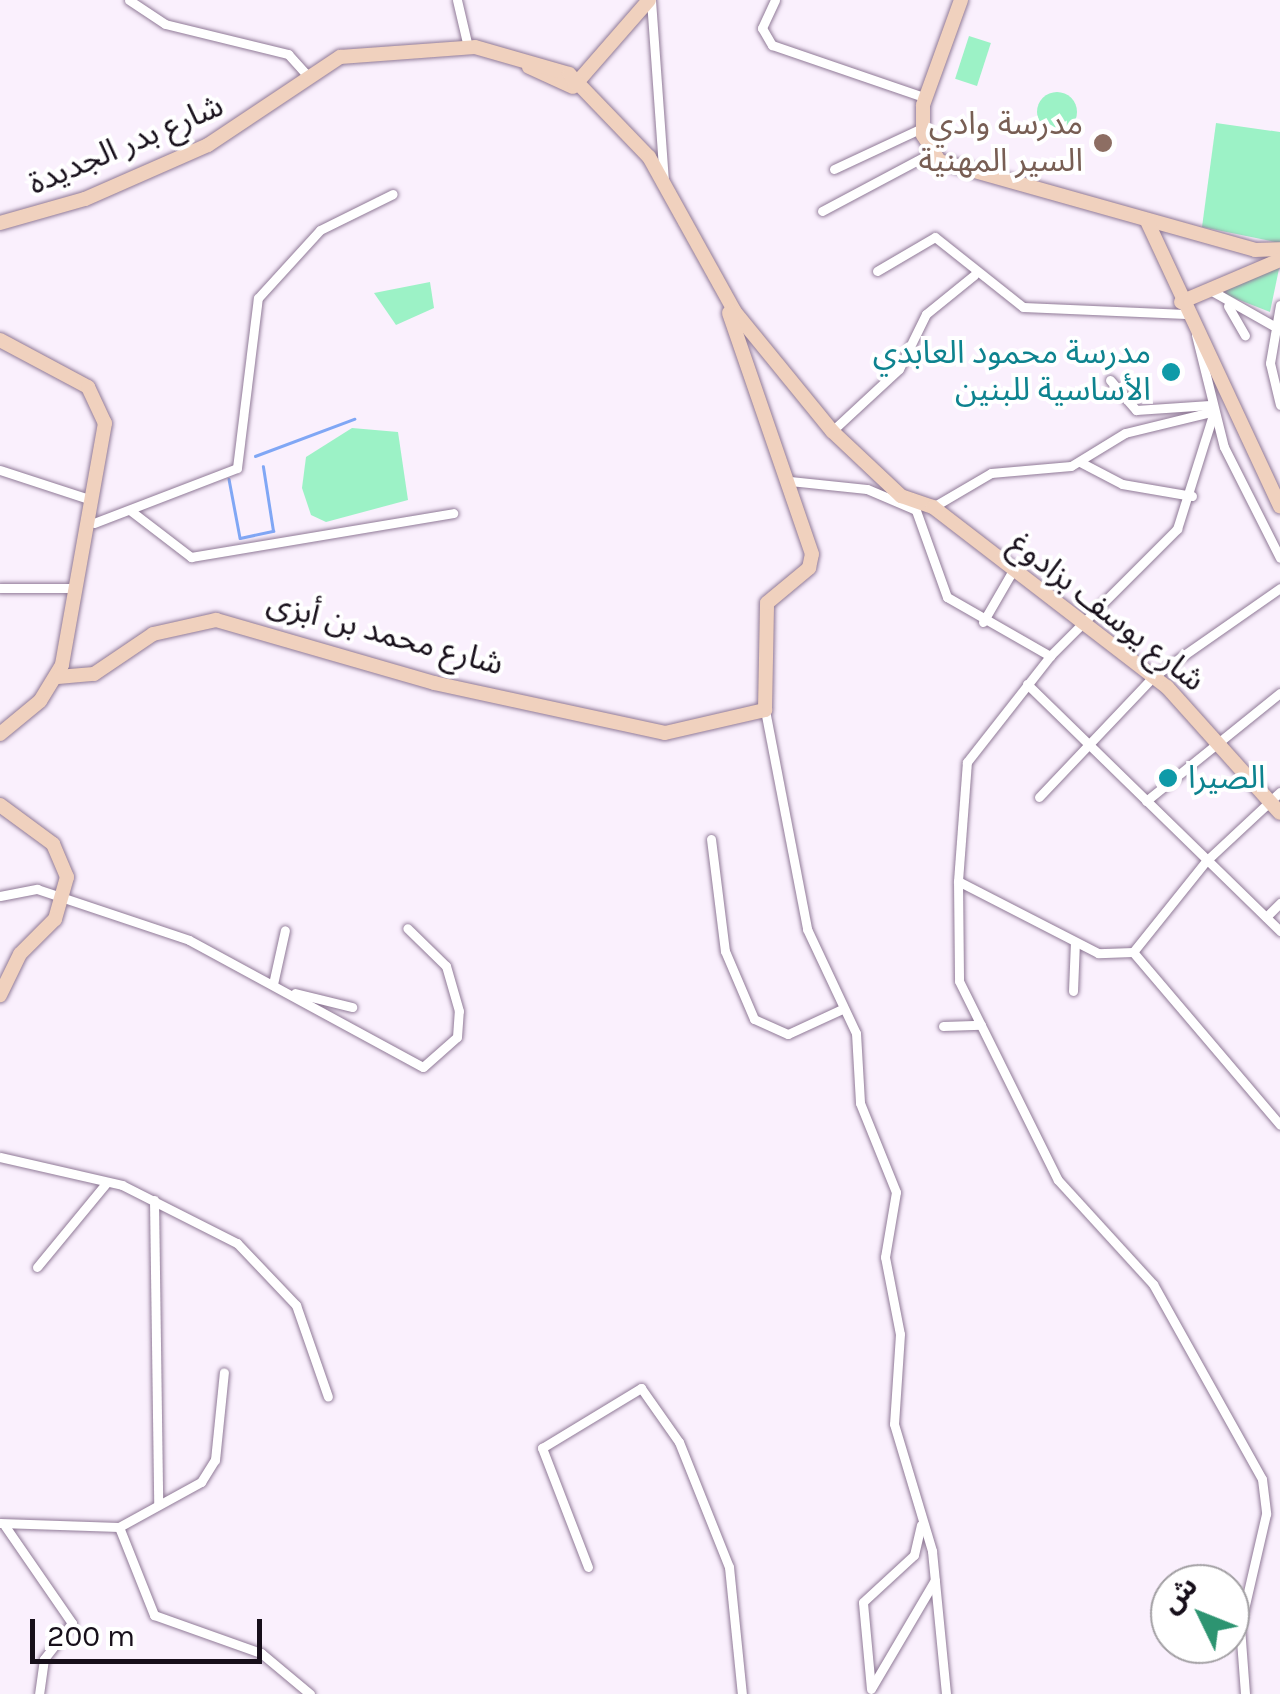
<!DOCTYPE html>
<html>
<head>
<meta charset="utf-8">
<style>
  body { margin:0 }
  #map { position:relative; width:1280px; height:1694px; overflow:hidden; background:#faf0fd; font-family:Karla,"Noto Sans Arabic",sans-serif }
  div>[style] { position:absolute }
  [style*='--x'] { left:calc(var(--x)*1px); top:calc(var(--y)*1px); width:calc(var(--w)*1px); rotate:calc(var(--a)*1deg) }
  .green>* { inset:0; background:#9cf2c6; transform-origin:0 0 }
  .round { border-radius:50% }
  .stream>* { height:2.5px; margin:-1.25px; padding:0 1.25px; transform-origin:1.25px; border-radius:1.25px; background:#80a7f5 }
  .roads { filter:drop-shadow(0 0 2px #907a97) drop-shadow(0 0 2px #907a97) }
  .street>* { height:9px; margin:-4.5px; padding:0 4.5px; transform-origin:4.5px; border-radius:4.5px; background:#fff }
  .secondary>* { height:14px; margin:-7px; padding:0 7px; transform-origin:7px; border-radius:7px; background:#f0d1be }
  .dots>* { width:28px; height:28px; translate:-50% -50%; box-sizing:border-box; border:5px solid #fff; border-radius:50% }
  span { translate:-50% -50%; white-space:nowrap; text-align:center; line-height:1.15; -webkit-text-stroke:8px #fff; paint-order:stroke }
  .education-label { font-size:32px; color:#785e54 }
  .right { translate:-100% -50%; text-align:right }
  .street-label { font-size:32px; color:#170f1a }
  .culture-label { font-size:32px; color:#0d838f }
  .left { translate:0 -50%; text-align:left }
  .north { position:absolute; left:1150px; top:1564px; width:100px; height:100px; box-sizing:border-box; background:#fff; border:2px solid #a29fa3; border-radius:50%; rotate:313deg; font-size:28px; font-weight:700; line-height:40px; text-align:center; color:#170f1a }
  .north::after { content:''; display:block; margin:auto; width:35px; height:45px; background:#2d9471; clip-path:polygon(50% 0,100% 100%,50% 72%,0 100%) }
  .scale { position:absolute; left:30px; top:1619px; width:232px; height:45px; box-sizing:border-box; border:5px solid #170f1a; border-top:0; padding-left:12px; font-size:30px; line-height:35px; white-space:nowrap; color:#170f1a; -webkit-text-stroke:8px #fff; paint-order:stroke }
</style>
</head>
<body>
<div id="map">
  <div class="green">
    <div style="left:969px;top:36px;width:23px;height:45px;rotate:18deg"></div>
    <div class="round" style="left:1037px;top:92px;width:40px;height:40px"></div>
    <div style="clip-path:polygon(1216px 123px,1280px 132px,1280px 243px,1202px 227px)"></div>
    <div style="clip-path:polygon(1280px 264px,1270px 312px,1224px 294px,1225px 289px)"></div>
    <div style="clip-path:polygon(430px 282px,434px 308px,396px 325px,374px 293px)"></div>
    <div style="clip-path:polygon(352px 428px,398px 432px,408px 500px,326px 522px,311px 515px,302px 488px,306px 457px)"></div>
  </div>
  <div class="stream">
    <div style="--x:255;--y:456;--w:106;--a:-20.5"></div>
    <div style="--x:229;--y:479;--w:60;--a:79.4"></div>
    <div style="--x:240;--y:538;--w:34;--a:-12"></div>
    <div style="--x:273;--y:531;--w:65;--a:-98.9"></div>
  </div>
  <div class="roads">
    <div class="street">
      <div style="--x:129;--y:0;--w:43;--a:33.7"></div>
      <div style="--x:165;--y:24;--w:127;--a:13.7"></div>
      <div style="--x:288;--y:54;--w:28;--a:48"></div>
      <div style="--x:457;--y:0;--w:48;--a:76.8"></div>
      <div style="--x:651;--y:0;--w:180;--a:85.9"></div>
      <div style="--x:775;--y:0;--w:31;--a:115"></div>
      <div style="--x:762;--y:28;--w:20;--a:60"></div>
      <div style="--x:772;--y:45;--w:161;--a:18.9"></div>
      <div style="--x:834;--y:169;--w:97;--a:-25"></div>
      <div style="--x:822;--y:211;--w:123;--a:-28"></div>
      <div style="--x:877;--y:271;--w:67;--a:-30.4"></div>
      <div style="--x:935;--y:237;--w:112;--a:38.5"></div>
      <div style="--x:1023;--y:307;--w:163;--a:2.5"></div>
      <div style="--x:1212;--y:291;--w:69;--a:29.5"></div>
      <div style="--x:1280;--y:305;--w:59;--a:99.8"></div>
      <div style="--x:1270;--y:363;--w:43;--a:76.6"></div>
      <div style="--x:1228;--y:306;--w:34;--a:60"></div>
      <div style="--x:1196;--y:335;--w:115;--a:76"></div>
      <div style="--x:1224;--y:447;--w:124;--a:63.2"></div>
      <div style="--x:1110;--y:380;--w:40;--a:49"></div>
      <div style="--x:1136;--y:410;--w:74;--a:-3.9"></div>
      <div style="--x:832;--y:431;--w:91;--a:-42.8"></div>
      <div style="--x:899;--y:369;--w:61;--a:-63.9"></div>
      <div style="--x:926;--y:314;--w:62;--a:-39.1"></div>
      <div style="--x:1080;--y:462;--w:47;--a:27.6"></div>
      <div style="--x:1122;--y:484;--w:71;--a:9.7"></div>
      <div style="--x:0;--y:470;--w:97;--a:18.1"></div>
      <div style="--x:790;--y:481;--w:77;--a:5.9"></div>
      <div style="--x:867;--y:489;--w:51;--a:23.1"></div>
      <div style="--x:914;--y:505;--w:98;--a:70.3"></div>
      <div style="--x:947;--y:597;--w:119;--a:29.8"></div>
      <div style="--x:933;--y:507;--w:67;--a:-30.4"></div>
      <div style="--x:991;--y:473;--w:80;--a:-5"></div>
      <div style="--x:1071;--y:466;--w:63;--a:-31.4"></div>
      <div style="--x:1125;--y:433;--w:89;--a:-13.7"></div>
      <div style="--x:131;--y:511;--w:76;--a:37.5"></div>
      <div style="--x:191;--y:557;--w:266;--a:-9.5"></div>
      <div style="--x:94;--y:523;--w:153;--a:-21"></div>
      <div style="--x:237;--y:468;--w:171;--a:-83"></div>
      <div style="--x:258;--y:298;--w:92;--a:-47.6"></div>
      <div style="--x:320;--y:230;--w:81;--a:-26.3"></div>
      <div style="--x:0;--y:588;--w:77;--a:0"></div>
      <div style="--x:983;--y:622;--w:58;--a:-59.9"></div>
      <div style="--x:1027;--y:684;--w:354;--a:44.3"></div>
      <div style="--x:765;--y:710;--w:223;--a:79.1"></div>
      <div style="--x:807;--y:929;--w:115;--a:64.8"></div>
      <div style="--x:856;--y:1033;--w:70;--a:86.7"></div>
      <div style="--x:860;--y:1103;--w:96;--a:68"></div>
      <div style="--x:896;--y:1192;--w:66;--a:99.6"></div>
      <div style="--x:885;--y:1257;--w:78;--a:79"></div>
      <div style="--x:900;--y:1334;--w:90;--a:93.8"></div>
      <div style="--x:894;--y:1424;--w:133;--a:73.3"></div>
      <div style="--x:932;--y:1551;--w:144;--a:84.4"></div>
      <div style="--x:1039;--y:797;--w:167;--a:-46.5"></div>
      <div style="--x:1154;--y:676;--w:154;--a:-34.9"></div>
      <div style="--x:1146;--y:801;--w:172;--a:-38.9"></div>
      <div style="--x:711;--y:839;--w:113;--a:82.9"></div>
      <div style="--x:725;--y:951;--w:74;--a:66.9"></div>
      <div style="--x:754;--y:1019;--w:37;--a:24"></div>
      <div style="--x:788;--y:1034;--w:60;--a:-24.8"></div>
      <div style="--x:958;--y:881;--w:100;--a:89.4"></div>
      <div style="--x:959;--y:981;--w:222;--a:63.6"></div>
      <div style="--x:1058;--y:1180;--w:141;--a:47.6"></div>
      <div style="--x:1153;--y:1284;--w:223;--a:60.8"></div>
      <div style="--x:1262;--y:1479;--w:35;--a:83"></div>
      <div style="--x:1266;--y:1514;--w:116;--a:103"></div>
      <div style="--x:1240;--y:1627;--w:67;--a:85.7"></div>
      <div style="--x:0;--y:896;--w:38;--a:-11"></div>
      <div style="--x:37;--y:889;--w:160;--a:18.5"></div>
      <div style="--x:189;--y:940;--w:266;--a:28.5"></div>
      <div style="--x:423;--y:1067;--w:45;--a:-41.4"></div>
      <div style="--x:457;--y:1037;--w:26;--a:-86"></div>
      <div style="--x:459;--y:1011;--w:47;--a:-106.1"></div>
      <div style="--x:446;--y:966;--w:54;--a:-135.7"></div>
      <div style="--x:1266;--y:917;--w:20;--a:-45"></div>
      <div style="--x:1133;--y:952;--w:35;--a:178"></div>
      <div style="--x:1098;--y:953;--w:157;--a:-152.8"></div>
      <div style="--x:958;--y:881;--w:119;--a:-85.7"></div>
      <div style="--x:967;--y:762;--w:135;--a:-51.9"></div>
      <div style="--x:1050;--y:656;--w:180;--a:-45"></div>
      <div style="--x:1177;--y:529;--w:120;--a:-72.5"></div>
      <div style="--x:1133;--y:952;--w:227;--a:49.6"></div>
      <div style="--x:1133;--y:952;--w:117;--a:-51.3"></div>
      <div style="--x:1206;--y:861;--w:101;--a:-43"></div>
      <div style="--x:273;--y:984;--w:55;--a:-77.5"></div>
      <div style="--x:1073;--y:991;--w:49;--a:-87.7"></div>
      <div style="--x:295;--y:993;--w:59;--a:13.8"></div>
      <div style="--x:943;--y:1026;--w:38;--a:-2"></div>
      <div style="--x:0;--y:1157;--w:125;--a:12.9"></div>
      <div style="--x:122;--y:1185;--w:129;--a:26.8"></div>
      <div style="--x:237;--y:1243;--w:86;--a:46.4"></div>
      <div style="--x:296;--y:1305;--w:97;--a:70.8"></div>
      <div style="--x:154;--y:1200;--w:303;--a:89.2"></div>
      <div style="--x:37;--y:1267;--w:110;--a:-50.5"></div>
      <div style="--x:0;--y:1523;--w:119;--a:1.9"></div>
      <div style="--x:119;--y:1527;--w:94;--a:-28.8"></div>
      <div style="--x:201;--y:1482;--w:26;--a:-58"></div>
      <div style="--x:215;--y:1460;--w:88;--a:-84.2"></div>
      <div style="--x:5;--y:1526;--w:118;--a:55.4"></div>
      <div style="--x:72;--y:1623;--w:46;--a:127.9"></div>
      <div style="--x:44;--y:1659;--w:35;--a:98"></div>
      <div style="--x:119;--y:1527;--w:95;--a:68.3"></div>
      <div style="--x:154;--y:1615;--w:114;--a:19.6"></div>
      <div style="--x:261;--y:1653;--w:64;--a:39.9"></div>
      <div style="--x:588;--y:1567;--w:128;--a:-111.1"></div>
      <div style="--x:542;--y:1448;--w:116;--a:-31.2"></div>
      <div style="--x:641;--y:1388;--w:66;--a:54.9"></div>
      <div style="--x:679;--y:1442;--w:135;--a:68.2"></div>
      <div style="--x:729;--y:1567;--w:128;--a:84.2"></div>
      <div style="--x:872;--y:1687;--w:124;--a:-59.5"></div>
      <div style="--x:871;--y:1689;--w:87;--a:-95.3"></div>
      <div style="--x:863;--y:1602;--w:69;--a:-42.7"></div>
      <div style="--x:914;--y:1555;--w:31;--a:-77"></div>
    </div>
    <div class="secondary">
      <div style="--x:961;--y:0;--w:112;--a:109.9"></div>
      <div style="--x:923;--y:105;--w:30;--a:90"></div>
      <div style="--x:923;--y:135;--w:31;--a:58"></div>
      <div style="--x:939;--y:161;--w:328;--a:15.7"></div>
      <div style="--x:1255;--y:250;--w:25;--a:-2"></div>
      <div style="--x:529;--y:67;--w:48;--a:24.4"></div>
      <div style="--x:574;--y:86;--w:114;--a:-48.9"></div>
      <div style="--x:1147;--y:221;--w:315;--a:65"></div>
      <div style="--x:0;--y:223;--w:88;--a:-15.8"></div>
      <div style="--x:85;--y:199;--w:134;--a:-23.7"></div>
      <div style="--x:208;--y:145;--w:159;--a:-33.7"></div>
      <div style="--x:340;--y:57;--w:135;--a:-4.2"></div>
      <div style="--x:475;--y:47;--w:98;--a:16"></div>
      <div style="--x:569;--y:74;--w:115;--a:46.1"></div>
      <div style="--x:649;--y:157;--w:177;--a:61"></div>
      <div style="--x:735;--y:312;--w:154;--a:50.8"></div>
      <div style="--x:832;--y:431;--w:95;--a:43.3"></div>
      <div style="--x:901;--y:496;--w:34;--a:19"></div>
      <div style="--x:933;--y:507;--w:295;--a:37.6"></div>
      <div style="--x:1167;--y:687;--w:169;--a:48.1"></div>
      <div style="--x:1181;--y:302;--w:108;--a:-23"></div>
      <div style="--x:0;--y:340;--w:100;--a:28.1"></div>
      <div style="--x:88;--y:387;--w:40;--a:65"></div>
      <div style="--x:105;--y:423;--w:246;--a:100.1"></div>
      <div style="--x:62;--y:665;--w:42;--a:121.4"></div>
      <div style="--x:40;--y:701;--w:52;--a:140.5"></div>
      <div style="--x:58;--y:677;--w:36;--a:-5"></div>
      <div style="--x:94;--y:674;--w:71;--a:-34.1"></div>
      <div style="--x:153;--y:634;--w:65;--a:-12.5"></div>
      <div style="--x:216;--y:620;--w:227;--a:16.1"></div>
      <div style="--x:434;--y:683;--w:236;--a:12.2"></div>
      <div style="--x:665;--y:733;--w:103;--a:-13"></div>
      <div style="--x:765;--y:710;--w:107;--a:-88.9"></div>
      <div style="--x:767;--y:603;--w:55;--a:-39.8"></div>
      <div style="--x:809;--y:568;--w:14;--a:-78"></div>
      <div style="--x:812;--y:554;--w:255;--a:-109"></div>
      <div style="--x:0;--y:805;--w:66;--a:36.3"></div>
      <div style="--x:53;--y:844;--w:36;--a:67"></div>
      <div style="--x:67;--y:877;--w:44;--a:105.9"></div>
      <div style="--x:55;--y:919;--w:49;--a:135"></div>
      <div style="--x:20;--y:954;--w:46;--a:116"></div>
    </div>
  </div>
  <div class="dots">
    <div style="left:1103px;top:143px;background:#8d6e63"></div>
    <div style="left:1171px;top:372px;background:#0f9aa8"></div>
    <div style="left:1168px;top:778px;background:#0f9aa8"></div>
  </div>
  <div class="education-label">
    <span class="right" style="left:1083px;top:143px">مدرسة وادي<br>السير المهنية</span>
  </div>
  <div class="street-label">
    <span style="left:126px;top:145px;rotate:-23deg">شارع بدر الجديدة</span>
    <span style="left:1107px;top:612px;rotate:38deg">شارع يوسف بزادوغ</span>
    <span style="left:385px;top:634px;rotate:15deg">شارع محمد بن أبزى</span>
  </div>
  <div class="culture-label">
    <span class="right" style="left:1151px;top:372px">مدرسة محمود العابدي<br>الأساسية للبنين</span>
    <span class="left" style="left:1188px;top:778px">الصيرا</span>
  </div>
  <div class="north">ش</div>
  <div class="scale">200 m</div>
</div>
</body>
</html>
